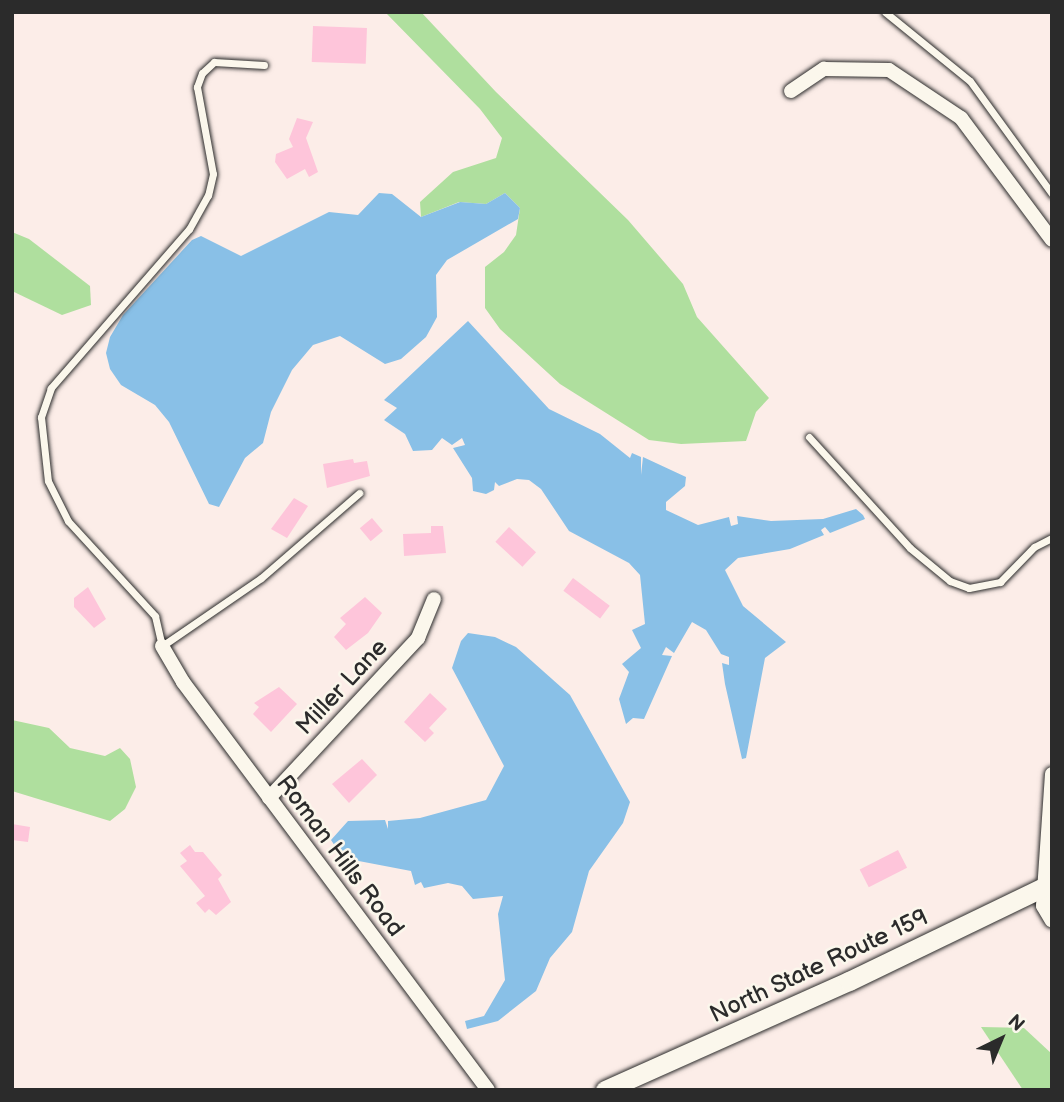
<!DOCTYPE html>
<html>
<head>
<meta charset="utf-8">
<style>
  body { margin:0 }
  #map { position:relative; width:1064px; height:1102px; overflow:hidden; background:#fcede8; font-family:"Balsamiq Sans",sans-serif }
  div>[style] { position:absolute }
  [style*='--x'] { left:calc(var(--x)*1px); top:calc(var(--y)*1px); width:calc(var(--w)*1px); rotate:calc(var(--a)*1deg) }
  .green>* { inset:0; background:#afdf9e }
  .water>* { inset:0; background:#89c0e7 }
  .building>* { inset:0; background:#fec5da; transform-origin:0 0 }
  .roads { filter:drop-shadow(0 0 2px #2b2b2b) drop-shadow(0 0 2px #2b2b2b) }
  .service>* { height:7px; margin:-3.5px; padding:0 3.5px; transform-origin:3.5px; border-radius:3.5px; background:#fbf7ec }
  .minor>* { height:14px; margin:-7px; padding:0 7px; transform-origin:7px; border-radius:7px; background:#fbf7ec }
  .secondary>* { height:19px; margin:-9.5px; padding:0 9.5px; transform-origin:9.5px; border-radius:9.5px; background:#fbf7ec }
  span { translate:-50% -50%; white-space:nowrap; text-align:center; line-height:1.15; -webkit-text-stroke:5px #fbf7ec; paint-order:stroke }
  .street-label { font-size:24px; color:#2b2b2b }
  .frame { position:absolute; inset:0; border:14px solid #2b2b2b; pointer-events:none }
  .north { position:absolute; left:966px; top:1004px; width:70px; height:70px; -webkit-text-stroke:5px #fbf7ec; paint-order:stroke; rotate:43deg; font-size:19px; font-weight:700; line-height:28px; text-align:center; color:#2b2b2b }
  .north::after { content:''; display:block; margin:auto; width:24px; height:32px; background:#2b2b2b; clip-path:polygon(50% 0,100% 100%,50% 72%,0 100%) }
</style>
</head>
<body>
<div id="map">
  <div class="green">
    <div style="clip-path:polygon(385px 12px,421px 12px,496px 92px,628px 220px,683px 284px,697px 317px,769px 398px,756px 412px,746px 441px,681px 444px,649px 440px,560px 384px,500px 329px,485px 308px,485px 267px,504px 252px,516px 235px,520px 208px,505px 193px,486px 204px,459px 202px,421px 217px,420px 202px,453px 172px,496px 158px,502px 138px,480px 109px)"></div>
    <div style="clip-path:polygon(12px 232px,29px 239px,90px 286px,91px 305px,62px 315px,12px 291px)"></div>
    <div style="clip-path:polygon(12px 720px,49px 728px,70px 748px,105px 756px,120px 748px,130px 759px,136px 787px,125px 809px,110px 821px,12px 791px)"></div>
    <div style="clip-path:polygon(981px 1027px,1024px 1028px,1052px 1054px,1052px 1090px,1023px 1090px)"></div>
  </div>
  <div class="water">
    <div style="clip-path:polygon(379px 193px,392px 194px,421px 217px,460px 202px,486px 204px,505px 193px,520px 208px,518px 219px,447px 260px,436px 275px,437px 317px,426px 337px,401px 359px,385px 364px,340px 336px,313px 345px,292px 370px,271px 412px,263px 443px,245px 458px,219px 507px,209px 504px,169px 422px,155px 405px,121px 385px,110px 369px,106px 353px,110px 337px,123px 315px,192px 240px,201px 236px,241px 256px,329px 212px,358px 215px)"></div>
    <div style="clip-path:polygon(468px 321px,549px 409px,600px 434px,630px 458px,632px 453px,641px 457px,641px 475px,643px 457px,686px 477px,685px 486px,666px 502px,666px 510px,698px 525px,729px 517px,731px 526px,738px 524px,737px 516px,771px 521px,823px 519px,856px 509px,863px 515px,865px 519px,830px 533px,825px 527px,821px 530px,824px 535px,790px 549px,738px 558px,725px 570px,743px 606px,786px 642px,765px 658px,746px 758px,742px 759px,725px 684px,722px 663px,729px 665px,729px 657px,721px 654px,706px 630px,692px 622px,674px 653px,666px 647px,662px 655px,672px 656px,644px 719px,633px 718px,626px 724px,619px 699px,629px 672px,622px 664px,641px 648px,632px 630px,645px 624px,640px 575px,629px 563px,569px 531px,541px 489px,529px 480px,517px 479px,499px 486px,495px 482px,494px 490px,486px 494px,473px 491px,472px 478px,453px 448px,465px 445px,462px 438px,452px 445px,442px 438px,432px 450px,413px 451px,405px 434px,384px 420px,397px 408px,384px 400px)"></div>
    <div style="clip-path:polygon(468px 633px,495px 637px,516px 647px,570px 695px,630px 802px,623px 823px,589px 871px,572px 932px,550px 958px,536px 991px,498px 1021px,467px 1029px,465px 1021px,484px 1016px,505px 980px,498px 914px,503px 896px,473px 899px,462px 886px,448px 883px,424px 888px,421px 882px,415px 885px,411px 871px,343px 858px,331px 840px,348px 821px,385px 820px,388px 829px,388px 821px,420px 818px,486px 800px,504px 766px,452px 668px,461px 641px)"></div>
  </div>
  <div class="building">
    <div style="left:313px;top:26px;width:54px;height:36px;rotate:2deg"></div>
    <div style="clip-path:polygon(297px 118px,313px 122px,306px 138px,318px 172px,309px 177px,305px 169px,287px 179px,275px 162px,276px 154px,293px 147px,289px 139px)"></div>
    <div style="clip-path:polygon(353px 459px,354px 463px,367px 461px,370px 476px,327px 488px,323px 464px)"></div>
    <div style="clip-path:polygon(294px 498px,308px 506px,287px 538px,271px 529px)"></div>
    <div style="left:372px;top:518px;width:17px;height:16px;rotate:50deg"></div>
    <div style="clip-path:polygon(431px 526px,443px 526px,446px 553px,404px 556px,403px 534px,431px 533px)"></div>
    <div style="left:509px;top:527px;width:37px;height:20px;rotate:43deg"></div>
    <div style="left:573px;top:578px;width:46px;height:16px;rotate:37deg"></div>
    <div style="clip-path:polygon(88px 587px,106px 619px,94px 628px,74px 607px,74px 598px)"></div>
    <div style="clip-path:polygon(365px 597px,382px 613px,368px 633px,346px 650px,334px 637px,346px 624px,340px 618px)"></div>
    <div style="clip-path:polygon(279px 687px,297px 704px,271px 732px,253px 714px,259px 707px,254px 703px)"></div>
    <div style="clip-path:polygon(430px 693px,447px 709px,429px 728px,434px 733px,425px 742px,404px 722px)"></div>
    <div style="clip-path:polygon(362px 759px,377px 775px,349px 803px,332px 784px)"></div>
    <div style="clip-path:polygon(12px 824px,30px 827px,28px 842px,12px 840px)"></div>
    <div style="clip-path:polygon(190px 845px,195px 852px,203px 852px,222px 875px,218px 879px,231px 902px,216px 915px,209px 909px,205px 913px,196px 903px,205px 896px,180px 866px,187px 861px,180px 853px)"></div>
    <div style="left:898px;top:850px;width:20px;height:43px;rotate:63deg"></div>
  </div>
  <div class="roads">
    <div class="service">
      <div style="--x:885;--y:12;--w:109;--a:39.1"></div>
      <div style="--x:970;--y:81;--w:140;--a:54"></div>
      <div style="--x:264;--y:65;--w:50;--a:-176.6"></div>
      <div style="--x:214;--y:62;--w:16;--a:137"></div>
      <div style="--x:202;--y:73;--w:15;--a:110"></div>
      <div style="--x:197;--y:87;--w:88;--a:79.6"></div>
      <div style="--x:213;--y:174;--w:22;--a:103"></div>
      <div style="--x:208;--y:195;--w:39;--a:119"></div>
      <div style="--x:189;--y:229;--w:211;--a:131"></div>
      <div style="--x:51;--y:388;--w:31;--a:109"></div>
      <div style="--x:41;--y:417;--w:64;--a:83.8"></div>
      <div style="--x:48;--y:481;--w:45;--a:63.4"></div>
      <div style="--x:68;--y:521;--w:129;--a:47.5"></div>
      <div style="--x:155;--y:616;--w:31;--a:77"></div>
      <div style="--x:162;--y:646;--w:120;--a:-34.5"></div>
      <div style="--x:261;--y:578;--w:130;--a:-40.9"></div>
      <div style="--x:809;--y:437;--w:150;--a:47.7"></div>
      <div style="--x:910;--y:548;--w:52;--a:39.5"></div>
      <div style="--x:950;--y:581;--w:20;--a:20"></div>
      <div style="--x:969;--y:588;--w:32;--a:-11"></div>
      <div style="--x:1000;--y:582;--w:49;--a:-45.8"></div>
      <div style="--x:1034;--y:547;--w:20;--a:-27"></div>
    </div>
    <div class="minor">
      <div style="--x:791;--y:91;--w:40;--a:-34"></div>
      <div style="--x:824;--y:69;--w:65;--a:0.9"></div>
      <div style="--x:889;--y:70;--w:87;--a:33.7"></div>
      <div style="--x:961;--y:118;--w:152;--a:53.3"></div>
      <div style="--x:162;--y:646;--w:42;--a:59.7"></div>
      <div style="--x:183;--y:682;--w:509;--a:53.22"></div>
      <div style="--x:1052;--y:774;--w:132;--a:93.9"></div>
      <div style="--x:1043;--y:906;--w:17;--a:59"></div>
      <div style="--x:269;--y:798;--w:219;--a:-47"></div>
      <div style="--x:418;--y:638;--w:42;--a:-67.7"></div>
    </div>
    <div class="secondary">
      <div style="--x:605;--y:1090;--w:267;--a:-24.1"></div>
      <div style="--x:849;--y:981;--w:225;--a:-25.8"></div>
    </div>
  </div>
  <div class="street-label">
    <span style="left:342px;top:687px;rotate:-47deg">Miller Lane</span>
    <span style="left:340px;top:856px;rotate:53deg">Roman Hills Road</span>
    <span style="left:819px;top:966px;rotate:-25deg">North State Route 159</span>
  </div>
  <div class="frame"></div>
  <div class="north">N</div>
</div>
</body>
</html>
